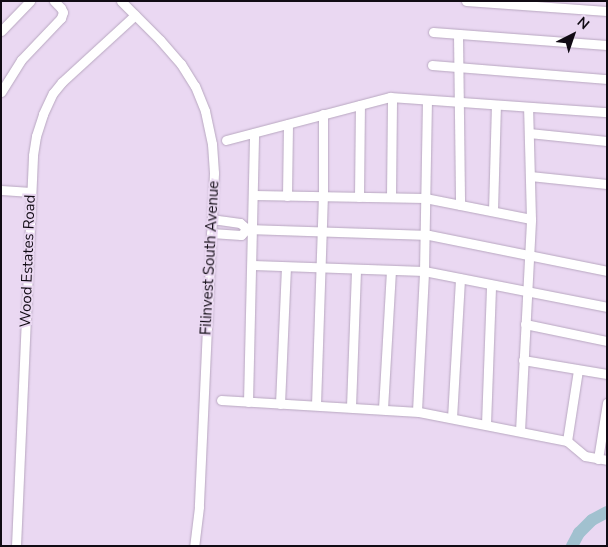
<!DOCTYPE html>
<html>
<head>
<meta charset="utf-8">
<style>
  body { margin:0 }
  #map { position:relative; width:608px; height:547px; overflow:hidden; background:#ead8f2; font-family:"Nunito Sans",sans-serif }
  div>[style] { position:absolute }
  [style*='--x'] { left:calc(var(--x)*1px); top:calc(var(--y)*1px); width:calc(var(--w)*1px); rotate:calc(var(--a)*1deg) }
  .river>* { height:12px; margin:-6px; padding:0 6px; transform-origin:6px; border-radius:6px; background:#a1c1cf }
  .roads { filter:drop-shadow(0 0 1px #b8a7c0) drop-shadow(0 0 1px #b8a7c0) }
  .minor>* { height:9px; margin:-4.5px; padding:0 4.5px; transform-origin:4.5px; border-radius:4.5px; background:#fff }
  span { translate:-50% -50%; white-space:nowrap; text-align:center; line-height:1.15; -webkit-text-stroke:4px #ead8f2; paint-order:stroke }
  .street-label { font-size:15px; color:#110b14 }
  .frame { position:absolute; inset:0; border:2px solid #110b14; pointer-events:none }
  .north { position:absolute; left:548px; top:10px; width:50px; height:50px; -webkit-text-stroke:4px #ead8f2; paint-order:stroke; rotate:41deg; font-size:14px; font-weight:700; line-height:20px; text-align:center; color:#110b14 }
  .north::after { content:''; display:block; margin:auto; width:18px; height:22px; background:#110b14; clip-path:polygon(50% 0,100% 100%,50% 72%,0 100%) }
</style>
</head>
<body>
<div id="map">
  <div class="river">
    <div style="--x:572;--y:546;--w:15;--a:-62"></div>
    <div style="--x:579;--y:533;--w:18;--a:-45"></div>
    <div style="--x:592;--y:520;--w:17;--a:-28"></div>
  </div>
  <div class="roads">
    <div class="minor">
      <div style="--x:121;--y:1;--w:55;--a:45"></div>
      <div style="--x:160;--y:40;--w:32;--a:49"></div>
      <div style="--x:181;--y:64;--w:26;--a:58"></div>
      <div style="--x:195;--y:86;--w:27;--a:68"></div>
      <div style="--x:205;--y:111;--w:34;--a:78"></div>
      <div style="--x:212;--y:144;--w:29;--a:86"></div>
      <div style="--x:214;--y:173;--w:334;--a:92.6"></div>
      <div style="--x:199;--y:507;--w:39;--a:97"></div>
      <div style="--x:466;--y:1;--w:141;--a:4.1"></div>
      <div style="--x:1;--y:31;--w:42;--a:-46"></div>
      <div style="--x:433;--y:32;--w:174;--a:4.3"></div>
      <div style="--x:458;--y:34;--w:171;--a:89.3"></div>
      <div style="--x:432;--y:65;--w:176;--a:4.6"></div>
      <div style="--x:1;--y:92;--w:38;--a:-58"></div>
      <div style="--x:21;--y:60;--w:58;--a:-46.4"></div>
      <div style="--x:61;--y:18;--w:6;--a:-72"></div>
      <div style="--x:63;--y:12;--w:4;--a:-117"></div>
      <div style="--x:61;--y:8;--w:10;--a:-135"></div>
      <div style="--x:529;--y:133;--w:78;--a:5.9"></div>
      <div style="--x:226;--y:140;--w:170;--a:-14.7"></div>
      <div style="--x:390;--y:97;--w:218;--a:4"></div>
      <div style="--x:530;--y:176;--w:77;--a:5.9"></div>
      <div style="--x:1;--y:190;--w:30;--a:4"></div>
      <div style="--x:254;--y:195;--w:171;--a:1"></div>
      <div style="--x:425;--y:198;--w:108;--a:11.2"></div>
      <div style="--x:287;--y:196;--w:72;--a:-89.2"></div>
      <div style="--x:359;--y:197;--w:92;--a:-89.4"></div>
      <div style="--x:391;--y:197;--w:99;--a:-89.4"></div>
      <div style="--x:493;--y:211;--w:106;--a:-88.4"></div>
      <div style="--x:247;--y:229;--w:182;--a:1.9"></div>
      <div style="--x:429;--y:235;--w:182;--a:11.4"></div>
      <div style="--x:211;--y:233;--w:30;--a:4"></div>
      <div style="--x:241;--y:235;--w:8;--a:-45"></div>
      <div style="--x:247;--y:229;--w:9;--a:-139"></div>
      <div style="--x:240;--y:223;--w:28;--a:-172"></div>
      <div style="--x:253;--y:265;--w:171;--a:2"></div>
      <div style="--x:424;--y:271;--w:187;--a:11.1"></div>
      <div style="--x:525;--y:324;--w:84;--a:11.7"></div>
      <div style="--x:523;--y:360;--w:85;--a:9.5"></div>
      <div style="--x:221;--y:400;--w:198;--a:3.5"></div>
      <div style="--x:419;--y:412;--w:151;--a:11.1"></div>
      <div style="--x:567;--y:441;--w:23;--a:40"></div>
      <div style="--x:585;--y:456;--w:22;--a:10"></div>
      <div style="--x:248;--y:402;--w:269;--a:-88.7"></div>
      <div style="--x:280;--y:404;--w:137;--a:-87.5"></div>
      <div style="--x:316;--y:405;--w:208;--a:-88.1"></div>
      <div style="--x:323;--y:197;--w:83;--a:-90"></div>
      <div style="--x:351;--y:407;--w:137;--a:-87.9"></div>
      <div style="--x:383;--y:409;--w:138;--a:-86.7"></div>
      <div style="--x:417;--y:411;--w:140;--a:-87.1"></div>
      <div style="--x:424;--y:271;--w:171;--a:-89"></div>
      <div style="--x:452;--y:418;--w:140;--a:-86.7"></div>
      <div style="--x:486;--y:424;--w:139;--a:-87.9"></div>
      <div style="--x:520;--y:431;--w:212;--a:-87"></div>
      <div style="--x:531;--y:219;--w:112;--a:-91.5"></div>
      <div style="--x:567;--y:441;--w:72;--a:-81.2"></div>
      <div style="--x:598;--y:459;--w:57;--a:-80.9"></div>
      <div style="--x:16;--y:546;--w:391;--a:-87.5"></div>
      <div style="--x:33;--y:155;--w:19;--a:-81"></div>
      <div style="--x:36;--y:136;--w:23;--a:-72"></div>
      <div style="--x:43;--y:114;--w:23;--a:-65"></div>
      <div style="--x:53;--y:93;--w:14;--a:-51"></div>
      <div style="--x:62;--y:82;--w:99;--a:-42.5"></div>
    </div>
  </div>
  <div class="street-label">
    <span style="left:210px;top:258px;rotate:-87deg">Filinvest South Avenue</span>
    <span style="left:28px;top:261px;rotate:-88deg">Wood Estates Road</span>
  </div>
  <div class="frame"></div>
  <div class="north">N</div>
</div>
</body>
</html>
